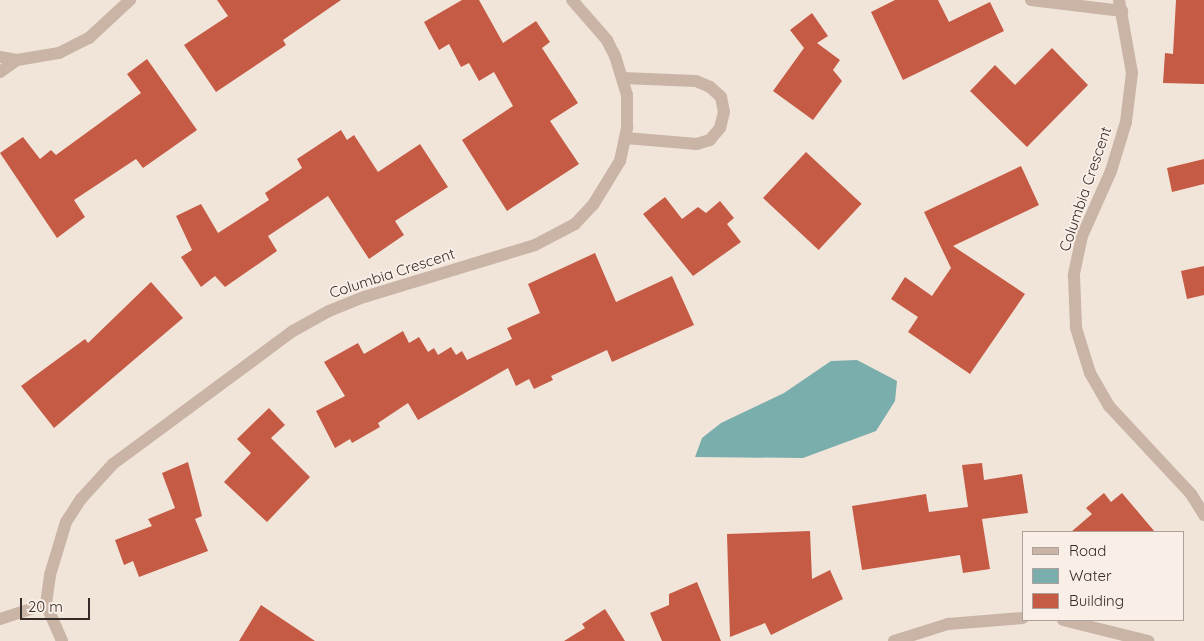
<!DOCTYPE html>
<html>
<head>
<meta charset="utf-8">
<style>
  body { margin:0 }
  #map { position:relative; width:1204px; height:641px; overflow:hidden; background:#f1e5da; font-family:Quicksand,sans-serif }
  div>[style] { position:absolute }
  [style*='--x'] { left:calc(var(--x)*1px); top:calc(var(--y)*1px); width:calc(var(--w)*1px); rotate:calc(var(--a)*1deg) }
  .water>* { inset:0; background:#7aaeac }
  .building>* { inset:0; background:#c55a45; transform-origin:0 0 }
  .street>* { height:12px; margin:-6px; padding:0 6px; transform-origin:6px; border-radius:6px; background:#c9b4a6 }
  span { translate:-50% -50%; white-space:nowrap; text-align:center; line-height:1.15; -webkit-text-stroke:4px #f9efe7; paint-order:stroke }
  .street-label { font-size:15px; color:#352b27 }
  .legend { position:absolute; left:1022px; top:531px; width:162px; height:90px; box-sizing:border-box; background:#f9efe7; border:1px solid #aba19a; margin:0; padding:6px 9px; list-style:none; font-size:15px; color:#352b27 }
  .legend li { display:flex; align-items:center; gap:10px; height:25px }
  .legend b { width:25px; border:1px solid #aba19a }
  .scale { position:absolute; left:20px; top:598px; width:70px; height:22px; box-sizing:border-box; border:2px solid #352b27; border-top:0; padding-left:6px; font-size:15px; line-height:18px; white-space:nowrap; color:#352b27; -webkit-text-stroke:4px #f9efe7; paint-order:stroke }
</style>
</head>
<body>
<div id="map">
  <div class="water">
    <div style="clip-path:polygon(857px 360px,897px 381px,895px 401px,876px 431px,803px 458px,695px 457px,702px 438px,721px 423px,784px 393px,831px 361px)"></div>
  </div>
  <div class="building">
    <div style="clip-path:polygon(217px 0,341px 0,283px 40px,286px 45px,216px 92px,184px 45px,228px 16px)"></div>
    <div style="clip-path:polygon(462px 0,479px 0,503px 43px,536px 21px,550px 42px,542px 48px,578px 103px,550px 121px,579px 164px,507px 211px,462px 140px,513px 106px,494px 72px,479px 81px,469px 63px,461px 67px,449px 44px,439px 50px,424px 22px)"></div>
    <div style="clip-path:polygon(895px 0,938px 0,949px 22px,990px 2px,1004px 31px,903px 80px,871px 12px)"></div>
    <div style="clip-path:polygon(1176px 0,1204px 0,1204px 84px,1163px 83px,1165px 53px,1173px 54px)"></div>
    <div style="clip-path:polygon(812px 13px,828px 36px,817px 43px,840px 60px,833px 70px,842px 81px,813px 120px,773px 91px,804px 48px,790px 30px)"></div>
    <div style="clip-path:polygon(1052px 48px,1088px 85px,1027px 147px,970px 91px,995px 65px,1015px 85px)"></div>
    <div style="clip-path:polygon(147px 59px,197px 130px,143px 168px,136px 159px,74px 200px,85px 217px,57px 238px,0 153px,23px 137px,40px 159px,51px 150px,56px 155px,141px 93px,127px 74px)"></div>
    <div style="clip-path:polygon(341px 130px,347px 140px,354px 135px,378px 172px,420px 144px,448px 187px,395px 221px,404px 235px,369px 259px,328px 196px,268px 236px,277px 251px,225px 287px,215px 276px,201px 287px,181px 257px,192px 250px,176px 216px,201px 204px,218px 233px,269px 200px,265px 193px,302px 168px,297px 159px)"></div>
    <div style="left:806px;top:152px;width:76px;height:63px;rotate:43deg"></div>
    <div style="clip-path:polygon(1204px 159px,1204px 184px,1172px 192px,1167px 168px)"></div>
    <div style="clip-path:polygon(1021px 166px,1039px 205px,953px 246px,1025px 294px,970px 374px,908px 332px,918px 317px,891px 299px,905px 277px,932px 296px,951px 268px,924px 212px)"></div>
    <div style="clip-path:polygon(665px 197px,682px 219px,698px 207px,706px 213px,720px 201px,734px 218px,727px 224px,741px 242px,693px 276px,643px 214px)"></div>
    <div style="clip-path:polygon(595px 253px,616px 302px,672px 276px,694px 325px,612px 362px,607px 350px,551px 376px,553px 380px,534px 389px,529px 379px,516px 386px,508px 368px,418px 420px,408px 403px,378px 423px,380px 427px,352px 443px,350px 439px,335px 448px,316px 411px,345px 396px,324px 362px,358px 343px,364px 354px,403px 331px,409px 343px,419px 337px,428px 352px,434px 348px,438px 355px,451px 347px,456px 355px,462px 351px,467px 360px,512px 339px,507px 328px,540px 313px,528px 284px)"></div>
    <div style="clip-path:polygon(1204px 266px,1204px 295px,1187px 299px,1181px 271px)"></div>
    <div style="clip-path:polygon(151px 282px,183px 318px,54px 428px,21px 386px,85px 339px,88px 343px)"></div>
    <div style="clip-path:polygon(269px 408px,285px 425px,271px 438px,310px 477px,267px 522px,224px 482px,251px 453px,237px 439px)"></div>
    <div style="clip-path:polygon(188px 462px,202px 516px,195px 519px,208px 551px,139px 577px,133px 561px,124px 565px,115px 540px,152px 526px,148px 519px,175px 508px,162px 473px)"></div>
    <div style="clip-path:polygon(982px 463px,984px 480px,1022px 474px,1028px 513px,982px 519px,990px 569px,963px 573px,960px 555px,862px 570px,852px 506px,926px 494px,929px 512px,968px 507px,962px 465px)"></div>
    <div style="clip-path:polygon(1104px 493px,1111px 502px,1122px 493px,1155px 532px,1071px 532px,1092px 514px,1086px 508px)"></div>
    <div style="clip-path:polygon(810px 531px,812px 579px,830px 570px,843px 599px,771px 635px,765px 623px,730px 637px,727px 534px)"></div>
    <div style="clip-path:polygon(697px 582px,721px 641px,662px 641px,650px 613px,669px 605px,669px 594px)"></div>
    <div style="clip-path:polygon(261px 605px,315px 641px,239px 641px)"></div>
    <div style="clip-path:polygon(605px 609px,625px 641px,564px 641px,585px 628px,582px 624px)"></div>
  </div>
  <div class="street">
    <div style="--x:1031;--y:0;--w:92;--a:6.9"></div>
    <div style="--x:1119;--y:0;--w:74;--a:79.9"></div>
    <div style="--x:1132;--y:73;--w:49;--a:97"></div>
    <div style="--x:1126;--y:122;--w:51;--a:107"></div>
    <div style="--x:1111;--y:171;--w:71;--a:114"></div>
    <div style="--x:1082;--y:236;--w:40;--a:102"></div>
    <div style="--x:1074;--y:275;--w:53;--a:87.8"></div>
    <div style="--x:1076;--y:328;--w:47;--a:72.7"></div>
    <div style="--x:1090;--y:373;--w:38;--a:60"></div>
    <div style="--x:1109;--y:406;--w:120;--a:47"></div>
    <div style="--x:1191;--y:494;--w:25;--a:58"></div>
    <div style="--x:0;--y:57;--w:17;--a:10"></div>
    <div style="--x:17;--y:60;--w:43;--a:-9.5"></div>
    <div style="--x:59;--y:53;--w:34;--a:-27"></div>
    <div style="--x:89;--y:38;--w:56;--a:-42.8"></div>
    <div style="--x:0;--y:72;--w:21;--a:-35"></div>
    <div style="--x:622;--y:78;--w:74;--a:2.3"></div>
    <div style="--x:696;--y:81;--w:15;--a:23"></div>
    <div style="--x:710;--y:87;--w:15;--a:42"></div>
    <div style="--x:721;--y:97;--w:15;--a:79"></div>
    <div style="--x:724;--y:112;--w:16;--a:104"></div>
    <div style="--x:720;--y:128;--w:16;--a:130"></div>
    <div style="--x:710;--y:140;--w:14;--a:163"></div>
    <div style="--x:697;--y:144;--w:72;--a:-175.2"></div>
    <div style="--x:0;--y:619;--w:48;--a:-18.1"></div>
    <div style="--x:1063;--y:620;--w:88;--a:13.9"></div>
    <div style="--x:62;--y:641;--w:40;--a:-113.4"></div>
    <div style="--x:46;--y:604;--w:29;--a:-82"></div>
    <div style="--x:50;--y:575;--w:55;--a:-73.2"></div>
    <div style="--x:66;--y:522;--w:27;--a:-57"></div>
    <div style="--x:81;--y:499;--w:47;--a:-47.6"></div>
    <div style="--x:113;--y:464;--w:224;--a:-36.5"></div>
    <div style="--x:293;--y:331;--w:41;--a:-29.1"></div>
    <div style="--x:329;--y:311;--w:38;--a:-22"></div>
    <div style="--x:364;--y:297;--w:179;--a:-16.9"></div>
    <div style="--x:535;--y:245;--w:45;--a:-27.7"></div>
    <div style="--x:575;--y:224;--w:26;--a:-47"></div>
    <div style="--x:593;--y:205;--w:52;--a:-58.5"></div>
    <div style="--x:620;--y:161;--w:35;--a:-78"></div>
    <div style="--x:627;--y:127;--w:32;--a:-90"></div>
    <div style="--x:627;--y:95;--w:41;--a:-107.1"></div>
    <div style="--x:615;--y:56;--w:18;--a:-117"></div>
    <div style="--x:607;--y:40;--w:53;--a:-131.2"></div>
    <div style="--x:894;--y:641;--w:57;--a:-17.5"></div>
    <div style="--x:948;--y:624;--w:75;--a:-4.6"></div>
  </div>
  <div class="street-label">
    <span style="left:1085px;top:189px;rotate:-71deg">Columbia Crescent</span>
    <span style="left:392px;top:273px;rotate:-18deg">Columbia Crescent</span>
  </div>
  <ul class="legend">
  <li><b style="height:6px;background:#c9b4a6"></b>Road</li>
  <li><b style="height:14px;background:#7aaeac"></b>Water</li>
  <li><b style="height:14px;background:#c55a45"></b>Building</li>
  </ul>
  <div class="scale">20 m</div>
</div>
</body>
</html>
